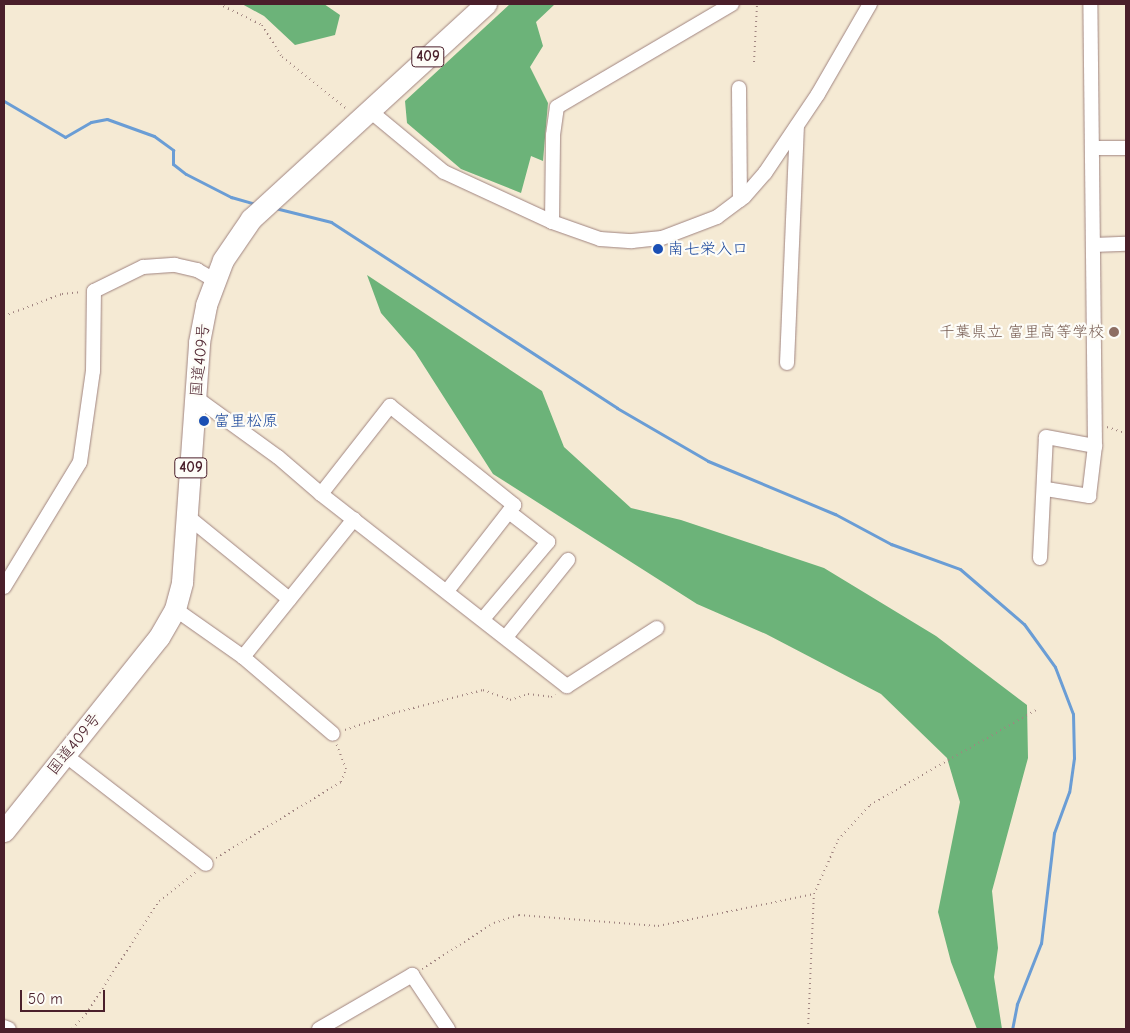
<!DOCTYPE html>
<html>
<head>
<meta charset="utf-8">
<style>
  body { margin:0 }
  #map { position:relative; width:1130px; height:1033px; overflow:hidden; background:#f5ead4; font-family:"Comic Neue","Klee One",sans-serif }
  div>[style] { position:absolute }
  [style*='--x'] { left:calc(var(--x)*1px); top:calc(var(--y)*1px); width:calc(var(--w)*1px); rotate:calc(var(--a)*1deg) }
  .forest>* { inset:0; background:#6cb379 }
  .stream>* { height:3px; margin:-1.5px; padding:0 1.5px; transform-origin:1.5px; border-radius:1.5px; background:#6a9dd5 }
  .path>* { height:2px; margin-top:-1px; transform-origin:0; background:repeating-linear-gradient(90deg,#a08480 0 1px,transparent 0 5px) }
  .roads { filter:drop-shadow(0 0 1px #a08480) drop-shadow(0 0 1px #a08480) }
  .minor>* { height:14px; margin:-7px; padding:0 7px; transform-origin:7px; border-radius:7px; background:#fff }
  .highway>* { height:21px; margin:-10.5px; padding:0 10.5px; transform-origin:10.5px; border-radius:10.5px; background:#fff }
  .dots>* { width:14px; height:14px; translate:-50% -50%; box-sizing:border-box; border:2px solid #fdfcf7; border-radius:50% }
  span { translate:-50% -50%; white-space:nowrap; text-align:center; line-height:1.15; -webkit-text-stroke:4.5px #fdfcf7; paint-order:stroke }
  .shield-label span { padding:1px 4px; background:#fdfcf7; border:1px solid; border-radius:4px; -webkit-text-stroke-width:0 }
  .shield-label { font-size:15px; color:#4a1f2b; font-weight:700 }
  .transit-label { font-size:16px; color:#164399 }
  .left { translate:0 -50%; text-align:left }
  .education-label { font-size:16px; color:#785e54 }
  .right { translate:-100% -50%; text-align:right }
  .street-label { font-size:16px; color:#4a1f2b }
  .frame { position:absolute; inset:0; border:5px solid #4a1f2b; pointer-events:none }
  .scale { position:absolute; left:20px; top:990px; width:85px; height:22px; box-sizing:border-box; border:2px solid #4a1f2b; border-top:0; padding-left:6px; font-size:15px; line-height:18px; white-space:nowrap; color:#4a1f2b; -webkit-text-stroke:4px #fdfcf7; paint-order:stroke }
</style>
</head>
<body>
<div id="map">
  <div class="forest">
    <div style="clip-path:polygon(242px 4px,324px 4px,340px 15px,335px 35px,295px 45px,264px 16px)"></div>
    <div style="clip-path:polygon(510px 4px,555px 4px,536px 22px,543px 46px,530px 67px,548px 103px,543px 161px,531px 156px,521px 193px,461px 169px,407px 123px,405px 101px)"></div>
    <div style="clip-path:polygon(367px 275px,542px 391px,564px 447px,631px 508px,681px 520px,824px 568px,936px 636px,1027px 705px,1028px 758px,992px 891px,998px 948px,994px 977px,1002px 1029px,977px 1029px,951px 962px,938px 912px,960px 802px,947px 758px,881px 694px,766px 634px,697px 604px,493px 474px,415px 352px,381px 313px)"></div>
  </div>
  <div class="stream">
    <div style="--x:4;--y:101;--w:71;--a:30.5"></div>
    <div style="--x:65;--y:137;--w:30;--a:-30"></div>
    <div style="--x:91;--y:122;--w:16;--a:-11"></div>
    <div style="--x:107;--y:119;--w:50;--a:19.9"></div>
    <div style="--x:154;--y:136;--w:24;--a:36"></div>
    <div style="--x:173;--y:150;--w:14;--a:90"></div>
    <div style="--x:173;--y:164;--w:16;--a:38"></div>
    <div style="--x:186;--y:174;--w:51;--a:27.1"></div>
    <div style="--x:231;--y:197;--w:26;--a:16"></div>
    <div style="--x:275;--y:208;--w:58;--a:14"></div>
    <div style="--x:331;--y:222;--w:341;--a:33"></div>
    <div style="--x:617;--y:408;--w:105;--a:30.2"></div>
    <div style="--x:708;--y:461;--w:138;--a:22.7"></div>
    <div style="--x:835;--y:514;--w:64;--a:28.2"></div>
    <div style="--x:891;--y:544;--w:73;--a:19.9"></div>
    <div style="--x:960;--y:569;--w:84;--a:40.7"></div>
    <div style="--x:1024;--y:624;--w:53;--a:54.2"></div>
    <div style="--x:1055;--y:667;--w:50;--a:69"></div>
    <div style="--x:1073;--y:714;--w:44;--a:88.7"></div>
    <div style="--x:1074;--y:758;--w:34;--a:98"></div>
    <div style="--x:1069;--y:792;--w:44;--a:110.1"></div>
    <div style="--x:1054;--y:833;--w:111;--a:96.7"></div>
    <div style="--x:1041;--y:943;--w:66;--a:111.5"></div>
    <div style="--x:1017;--y:1004;--w:25;--a:101"></div>
  </div>
  <div class="path">
    <div style="--x:219;--y:4;--w:48;--a:26"></div>
    <div style="--x:262;--y:25;--w:38;--a:58"></div>
    <div style="--x:282;--y:57;--w:83;--a:38.7"></div>
    <div style="--x:754;--y:62;--w:58;--a:-87"></div>
    <div style="--x:4;--y:316;--w:62;--a:-20.8"></div>
    <div style="--x:62;--y:294;--w:20;--a:-6"></div>
    <div style="--x:1107;--y:427;--w:20;--a:18"></div>
    <div style="--x:345;--y:730;--w:52;--a:-19.1"></div>
    <div style="--x:394;--y:713;--w:92;--a:-14.5"></div>
    <div style="--x:483;--y:690;--w:29;--a:20"></div>
    <div style="--x:510;--y:700;--w:19;--a:-18"></div>
    <div style="--x:528;--y:694;--w:23;--a:7"></div>
    <div style="--x:551;--y:697;--w:5;--a:-37"></div>
    <div style="--x:216;--y:858;--w:146;--a:-31.3"></div>
    <div style="--x:341;--y:782;--w:14;--a:-69"></div>
    <div style="--x:346;--y:769;--w:26;--a:-111"></div>
    <div style="--x:422;--y:969;--w:85;--a:-32.6"></div>
    <div style="--x:494;--y:923;--w:26;--a:-18"></div>
    <div style="--x:519;--y:915;--w:139;--a:4.5"></div>
    <div style="--x:658;--y:926;--w:159;--a:-11.6"></div>
    <div style="--x:814;--y:894;--w:59;--a:-66"></div>
    <div style="--x:838;--y:840;--w:47;--a:-47.6"></div>
    <div style="--x:870;--y:805;--w:191;--a:-29.8"></div>
    <div style="--x:72;--y:1029;--w:21;--a:-47"></div>
    <div style="--x:86;--y:1014;--w:135;--a:-57.1"></div>
    <div style="--x:159;--y:901;--w:47;--a:-38.1"></div>
    <div style="--x:808;--y:1029;--w:135;--a:-87.5"></div>
  </div>
  <div class="roads">
    <div class="minor">
      <div style="--x:739;--y:88;--w:112;--a:89.5"></div>
      <div style="--x:369;--y:110;--w:97;--a:39.6"></div>
      <div style="--x:444;--y:172;--w:119;--a:24.8"></div>
      <div style="--x:552;--y:222;--w:51;--a:19.5"></div>
      <div style="--x:600;--y:239;--w:32;--a:4"></div>
      <div style="--x:632;--y:241;--w:30;--a:-6"></div>
      <div style="--x:662;--y:238;--w:59;--a:-20.9"></div>
      <div style="--x:717;--y:217;--w:34;--a:-37"></div>
      <div style="--x:744;--y:197;--w:32;--a:-49"></div>
      <div style="--x:765;--y:173;--w:95;--a:-56.1"></div>
      <div style="--x:818;--y:94;--w:104;--a:-60"></div>
      <div style="--x:1092;--y:148;--w:34;--a:0"></div>
      <div style="--x:552;--y:222;--w:87;--a:-89.3"></div>
      <div style="--x:553;--y:135;--w:28;--a:-82"></div>
      <div style="--x:557;--y:107;--w:203;--a:-30.5"></div>
      <div style="--x:1093;--y:245;--w:33;--a:-2"></div>
      <div style="--x:787;--y:363;--w:237;--a:-87.6"></div>
      <div style="--x:195;--y:397;--w:102;--a:35.9"></div>
      <div style="--x:278;--y:457;--w:57;--a:40.7"></div>
      <div style="--x:321;--y:494;--w:312;--a:38"></div>
      <div style="--x:567;--y:686;--w:107;--a:-32.8"></div>
      <div style="--x:1046;--y:489;--w:44;--a:9.2"></div>
      <div style="--x:1089;--y:496;--w:50;--a:-83.2"></div>
      <div style="--x:1095;--y:446;--w:442;--a:-90.6"></div>
      <div style="--x:321;--y:494;--w:112;--a:-51.9"></div>
      <div style="--x:390;--y:406;--w:159;--a:38.6"></div>
      <div style="--x:514;--y:505;--w:109;--a:127.9"></div>
      <div style="--x:187;--y:516;--w:132;--a:39.1"></div>
      <div style="--x:1040;--y:558;--w:121;--a:-87.2"></div>
      <div style="--x:1046;--y:437;--w:50;--a:10.4"></div>
      <div style="--x:4;--y:587;--w:146;--a:-58.7"></div>
      <div style="--x:80;--y:462;--w:92;--a:-81.9"></div>
      <div style="--x:93;--y:371;--w:80;--a:-89.3"></div>
      <div style="--x:94;--y:291;--w:55;--a:-26.1"></div>
      <div style="--x:143;--y:267;--w:32;--a:-4"></div>
      <div style="--x:175;--y:265;--w:23;--a:13"></div>
      <div style="--x:197;--y:270;--w:20;--a:30"></div>
      <div style="--x:175;--y:609;--w:83;--a:35.2"></div>
      <div style="--x:243;--y:657;--w:118;--a:40.5"></div>
      <div style="--x:483;--y:619;--w:101;--a:-49.8"></div>
      <div style="--x:548;--y:542;--w:49;--a:-142.4"></div>
      <div style="--x:506;--y:637;--w:99;--a:-51.2"></div>
      <div style="--x:243;--y:657;--w:177;--a:-51.2"></div>
      <div style="--x:65;--y:755;--w:178;--a:37.7"></div>
      <div style="--x:4;--y:1027;--w:5;--a:22"></div>
      <div style="--x:319;--y:1029;--w:108;--a:-30.1"></div>
      <div style="--x:412;--y:975;--w:65;--a:56.3"></div>
    </div>
    <div class="highway">
      <div style="--x:4;--y:831;--w:248;--a:-51.4"></div>
      <div style="--x:159;--y:637;--w:32;--a:-60"></div>
      <div style="--x:175;--y:609;--w:28;--a:-75"></div>
      <div style="--x:182;--y:582;--w:241;--a:-85.9"></div>
      <div style="--x:199;--y:342;--w:38;--a:-79"></div>
      <div style="--x:206;--y:305;--w:48;--a:-69.3"></div>
      <div style="--x:223;--y:260;--w:50;--a:-55.7"></div>
      <div style="--x:251;--y:219;--w:319;--a:-42.5"></div>
    </div>
  </div>
  <div class="dots">
    <div style="left:658px;top:249px;background:#1a4fb4"></div>
    <div style="left:1114px;top:332px;background:#8d6e63"></div>
    <div style="left:204px;top:421px;background:#1a4fb4"></div>
  </div>
  <div class="shield-label">
    <span style="left:428px;top:57px">409</span>
    <span style="left:191px;top:468px">409</span>
  </div>
  <div class="transit-label">
    <span class="left" style="left:668px;top:249px">南七栄入口</span>
    <span class="left" style="left:214px;top:421px">富里松原</span>
  </div>
  <div class="education-label">
    <span class="right" style="left:1104px;top:332px">千葉県立 富里高等学校</span>
  </div>
  <div class="street-label">
    <span style="left:200px;top:360px;rotate:-84deg">国道409号</span>
    <span style="left:74px;top:744px;rotate:-51deg">国道409号</span>
  </div>
  <div class="frame"></div>
  <div class="scale">50 m</div>
</div>
</body>
</html>
